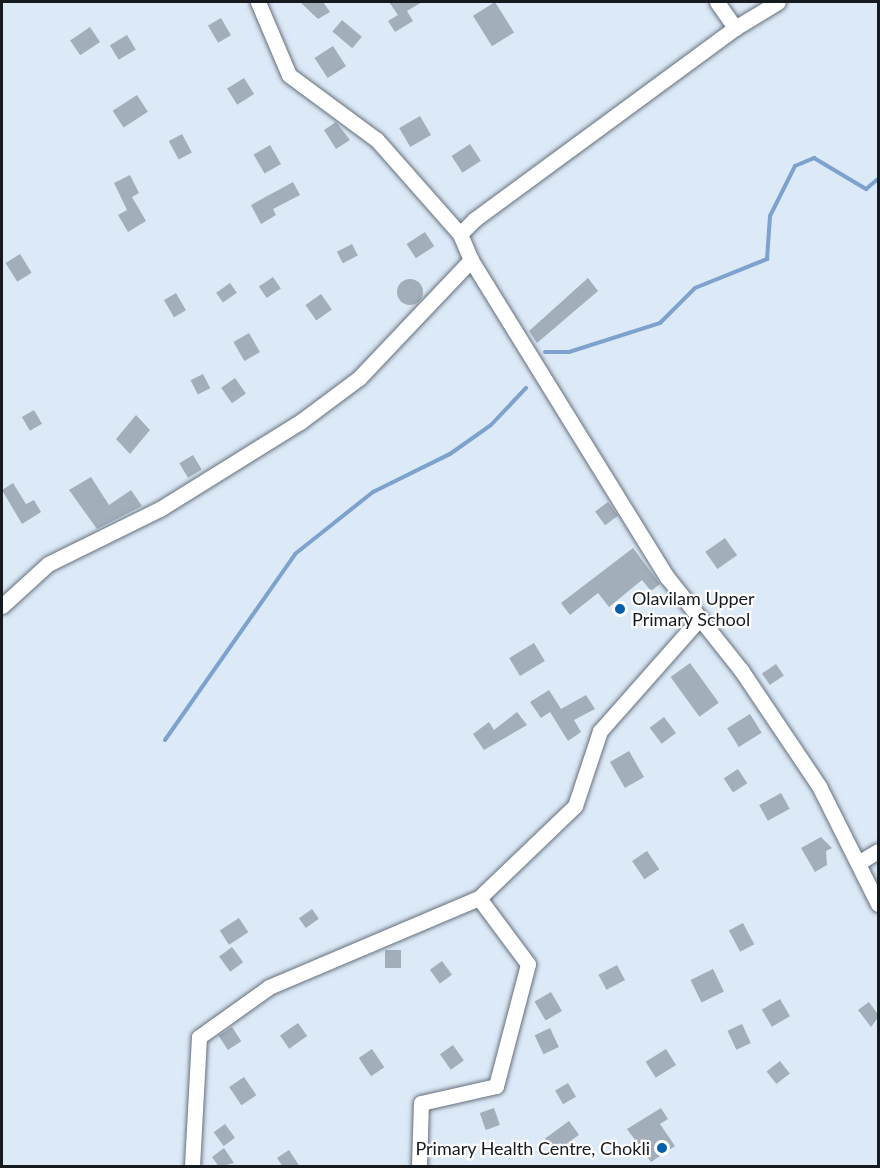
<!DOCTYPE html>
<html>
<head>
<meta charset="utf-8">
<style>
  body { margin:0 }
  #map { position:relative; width:880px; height:1168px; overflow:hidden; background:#dce9f7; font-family:Lato,sans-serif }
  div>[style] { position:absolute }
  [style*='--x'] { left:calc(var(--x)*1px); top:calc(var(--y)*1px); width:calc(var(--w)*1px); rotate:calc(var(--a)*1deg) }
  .stream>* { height:4px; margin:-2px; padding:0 2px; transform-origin:2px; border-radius:2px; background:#7da2cd }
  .building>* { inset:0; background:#a3aebb; transform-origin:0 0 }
  .round { border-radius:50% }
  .roads { filter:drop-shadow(0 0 2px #65707c) drop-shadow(0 0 2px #65707c) }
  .street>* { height:15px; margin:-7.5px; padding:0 7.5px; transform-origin:7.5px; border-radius:7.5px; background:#fff }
  .dots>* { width:16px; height:16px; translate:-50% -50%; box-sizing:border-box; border:3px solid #fff; border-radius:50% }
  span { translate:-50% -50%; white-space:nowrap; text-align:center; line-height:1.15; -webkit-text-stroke:4.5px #fff; paint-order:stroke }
  .poi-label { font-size:18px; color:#161b20 }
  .left { translate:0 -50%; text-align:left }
  .right { translate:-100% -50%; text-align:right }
  .frame { position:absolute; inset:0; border:3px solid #161b20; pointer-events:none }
</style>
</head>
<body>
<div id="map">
  <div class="stream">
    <div style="--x:545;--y:352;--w:24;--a:0"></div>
    <div style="--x:569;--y:352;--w:96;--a:-17.7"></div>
    <div style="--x:660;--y:323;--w:49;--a:-45"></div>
    <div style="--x:695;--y:288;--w:78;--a:-21.9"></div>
    <div style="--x:767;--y:259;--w:43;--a:-86"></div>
    <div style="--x:770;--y:216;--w:56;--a:-63.4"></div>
    <div style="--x:795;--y:166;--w:21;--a:-23"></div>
    <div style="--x:814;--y:158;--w:61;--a:30.8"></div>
    <div style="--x:866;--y:189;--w:16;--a:-40"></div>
    <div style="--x:165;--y:740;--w:227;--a:-55"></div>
    <div style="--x:295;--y:554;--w:100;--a:-38.5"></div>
    <div style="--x:373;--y:492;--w:86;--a:-26.3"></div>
    <div style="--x:450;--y:454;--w:50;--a:-35.3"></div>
    <div style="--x:491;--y:425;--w:51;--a:-46.6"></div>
  </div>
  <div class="building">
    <div style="clip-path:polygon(300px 2px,323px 2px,330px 12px,318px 19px)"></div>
    <div style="clip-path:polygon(389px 2px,422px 2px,407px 11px,413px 21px,395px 32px,388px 21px,398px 15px)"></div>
    <div style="left:495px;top:2px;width:36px;height:26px;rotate:58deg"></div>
    <div style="left:221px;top:18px;width:20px;height:15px;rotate:60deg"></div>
    <div style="left:342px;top:20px;width:26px;height:15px;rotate:40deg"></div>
    <div style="left:90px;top:27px;width:18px;height:24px;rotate:56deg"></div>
    <div style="left:127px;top:35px;width:17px;height:20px;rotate:59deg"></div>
    <div style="left:333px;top:46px;width:24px;height:22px;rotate:57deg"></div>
    <div style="left:244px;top:78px;width:19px;height:20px;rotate:58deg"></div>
    <div style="left:137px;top:95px;width:20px;height:29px;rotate:57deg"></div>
    <div style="left:420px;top:116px;width:22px;height:24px;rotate:60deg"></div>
    <div style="clip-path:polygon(336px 122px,350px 140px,336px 149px,324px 130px)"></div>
    <div style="left:182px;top:134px;width:21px;height:15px;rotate:62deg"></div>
    <div style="left:470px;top:144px;width:20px;height:22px;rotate:57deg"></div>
    <div style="left:270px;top:145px;width:22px;height:19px;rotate:60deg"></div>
    <div style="clip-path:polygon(130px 175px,139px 193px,132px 197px,146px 221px,128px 232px,118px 215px,127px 210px,114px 183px)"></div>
    <div style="clip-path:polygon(293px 182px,300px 195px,273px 209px,276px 215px,261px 224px,251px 205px)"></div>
    <div style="left:425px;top:232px;width:17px;height:22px;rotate:57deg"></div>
    <div style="left:352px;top:244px;width:13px;height:17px;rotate:63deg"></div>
    <div style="left:20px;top:254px;width:22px;height:17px;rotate:58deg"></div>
    <div style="left:273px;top:277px;width:14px;height:17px;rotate:56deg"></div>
    <div style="clip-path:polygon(588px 278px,598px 291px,537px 343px,529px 331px)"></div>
    <div class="round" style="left:397px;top:279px;width:26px;height:26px"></div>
    <div style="left:230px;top:283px;width:12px;height:17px;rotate:55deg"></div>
    <div style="left:176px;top:293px;width:20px;height:14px;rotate:60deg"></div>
    <div style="left:321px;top:294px;width:19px;height:19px;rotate:55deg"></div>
    <div style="left:249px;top:333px;width:22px;height:18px;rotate:60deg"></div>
    <div style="left:203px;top:374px;width:16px;height:14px;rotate:63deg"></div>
    <div style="left:235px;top:378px;width:19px;height:17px;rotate:55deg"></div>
    <div style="left:34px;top:410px;width:16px;height:14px;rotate:60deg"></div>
    <div style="clip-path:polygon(136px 415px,150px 430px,130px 454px,116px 439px)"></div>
    <div style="left:193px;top:455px;width:17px;height:16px;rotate:59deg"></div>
    <div style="clip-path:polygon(91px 477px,109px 505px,131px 490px,142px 506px,97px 529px,69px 490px)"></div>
    <div style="clip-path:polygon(13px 483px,26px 504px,34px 500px,41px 512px,22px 524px,2px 490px)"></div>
    <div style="left:608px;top:502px;width:17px;height:16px;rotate:54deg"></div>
    <div style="left:725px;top:538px;width:21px;height:24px;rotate:55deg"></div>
    <div style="clip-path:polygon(633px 548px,660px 584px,651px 591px,642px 580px,609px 607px,598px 593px,570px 615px,561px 603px)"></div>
    <div style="left:534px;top:643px;width:21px;height:29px;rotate:59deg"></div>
    <div style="left:690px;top:663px;width:49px;height:24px;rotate:54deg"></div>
    <div style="left:776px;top:664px;width:14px;height:17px;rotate:56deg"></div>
    <div style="clip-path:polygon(549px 690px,561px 709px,586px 695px,595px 709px,574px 720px,581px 732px,568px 741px,550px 712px,541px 718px,530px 702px)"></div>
    <div style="clip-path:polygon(517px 712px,527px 725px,484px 750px,473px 734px,489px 722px,494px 730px)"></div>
    <div style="left:750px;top:714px;width:22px;height:27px;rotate:58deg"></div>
    <div style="left:664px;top:717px;width:20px;height:18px;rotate:53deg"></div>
    <div style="left:629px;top:751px;width:30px;height:22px;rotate:60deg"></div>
    <div style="left:738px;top:769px;width:17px;height:17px;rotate:57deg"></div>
    <div style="left:781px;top:793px;width:18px;height:25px;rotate:61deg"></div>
    <div style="clip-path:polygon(821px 837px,832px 848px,826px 851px,827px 865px,815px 872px,801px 848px)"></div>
    <div style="left:647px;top:851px;width:22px;height:18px;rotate:56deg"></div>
    <div style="left:312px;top:909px;width:12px;height:16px;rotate:55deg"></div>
    <div style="left:239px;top:918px;width:17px;height:23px;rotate:57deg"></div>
    <div style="left:743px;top:923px;width:24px;height:16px;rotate:62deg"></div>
    <div style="left:232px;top:947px;width:19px;height:16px;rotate:54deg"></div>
    <div style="left:385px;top:950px;width:16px;height:18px"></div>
    <div style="left:442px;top:961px;width:17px;height:15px;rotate:54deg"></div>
    <div style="left:617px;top:965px;width:17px;height:21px;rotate:62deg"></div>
    <div style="left:713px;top:969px;width:25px;height:25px;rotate:64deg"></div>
    <div style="left:551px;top:992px;width:22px;height:19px;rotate:60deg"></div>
    <div style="left:780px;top:999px;width:20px;height:21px;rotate:60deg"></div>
    <div style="clip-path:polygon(869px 1002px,879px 1016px,871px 1027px,858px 1010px)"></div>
    <div style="left:298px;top:1023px;width:16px;height:22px;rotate:55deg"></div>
    <div style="left:742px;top:1024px;width:21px;height:16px;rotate:65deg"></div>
    <div style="left:232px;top:1027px;width:17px;height:16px;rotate:57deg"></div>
    <div style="left:550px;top:1028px;width:21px;height:17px;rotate:65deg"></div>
    <div style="left:453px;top:1045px;width:19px;height:16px;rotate:55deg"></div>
    <div style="left:372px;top:1049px;width:22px;height:16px;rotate:56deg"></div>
    <div style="left:666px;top:1049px;width:19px;height:24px;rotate:58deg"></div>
    <div style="left:780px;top:1061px;width:16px;height:17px;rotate:52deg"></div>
    <div style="left:244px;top:1077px;width:22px;height:18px;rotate:56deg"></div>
    <div style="left:568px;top:1083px;width:16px;height:15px;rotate:60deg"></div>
    <div style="left:494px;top:1108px;width:18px;height:15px;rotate:71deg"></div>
    <div style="clip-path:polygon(661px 1108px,668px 1119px,660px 1124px,675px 1146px,651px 1162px,627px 1129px)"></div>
    <div style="left:569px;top:1121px;width:17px;height:30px;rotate:54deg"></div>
    <div style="left:225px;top:1124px;width:17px;height:14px;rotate:54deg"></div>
    <div style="clip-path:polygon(224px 1148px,234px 1163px,219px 1167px,212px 1157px)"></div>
    <div style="clip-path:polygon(289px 1150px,300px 1167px,283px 1167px,277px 1158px)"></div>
  </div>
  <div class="roads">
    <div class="street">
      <div style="--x:258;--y:2;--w:79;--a:67"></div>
      <div style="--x:289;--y:75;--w:109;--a:36.5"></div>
      <div style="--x:377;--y:140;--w:125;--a:48.6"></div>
      <div style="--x:717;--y:2;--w:32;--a:55"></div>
      <div style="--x:735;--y:28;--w:50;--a:-31.2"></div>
      <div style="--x:471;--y:260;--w:373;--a:58.3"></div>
      <div style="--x:667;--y:577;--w:119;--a:51.5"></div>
      <div style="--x:741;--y:670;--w:140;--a:56.1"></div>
      <div style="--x:819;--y:786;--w:132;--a:63.4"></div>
      <div style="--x:2;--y:606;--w:62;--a:-42.4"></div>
      <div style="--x:48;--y:564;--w:125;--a:-26.2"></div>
      <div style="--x:160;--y:509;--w:165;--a:-31.9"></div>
      <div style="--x:300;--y:422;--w:74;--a:-36.7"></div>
      <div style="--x:359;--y:378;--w:163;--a:-46.5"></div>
      <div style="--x:471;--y:260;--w:28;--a:-113"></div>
      <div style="--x:460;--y:234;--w:21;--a:-45"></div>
      <div style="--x:475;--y:219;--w:323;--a:-36.3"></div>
      <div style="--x:858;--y:863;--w:23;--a:-31"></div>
      <div style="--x:192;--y:1166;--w:129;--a:-86.9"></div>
      <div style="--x:199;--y:1037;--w:86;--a:-35.5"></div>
      <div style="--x:269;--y:987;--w:228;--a:-23"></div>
      <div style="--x:479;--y:898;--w:133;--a:-43.8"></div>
      <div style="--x:575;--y:806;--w:79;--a:-71.6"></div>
      <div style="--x:600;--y:731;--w:151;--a:-48.5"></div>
      <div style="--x:419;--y:1166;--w:63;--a:-88.2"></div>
      <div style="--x:421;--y:1103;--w:77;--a:-12.8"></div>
      <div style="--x:496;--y:1086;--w:126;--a:-75.3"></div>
      <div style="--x:528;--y:964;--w:82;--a:-126.6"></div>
    </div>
  </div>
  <div class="dots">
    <div style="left:620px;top:609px;background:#045fac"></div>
    <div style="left:662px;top:1148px;background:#045fac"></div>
  </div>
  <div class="poi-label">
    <span class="left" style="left:632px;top:609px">Olavilam Upper<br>Primary School</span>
    <span class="right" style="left:650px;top:1148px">Primary Health Centre, Chokli</span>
  </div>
  <div class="frame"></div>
</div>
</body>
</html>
